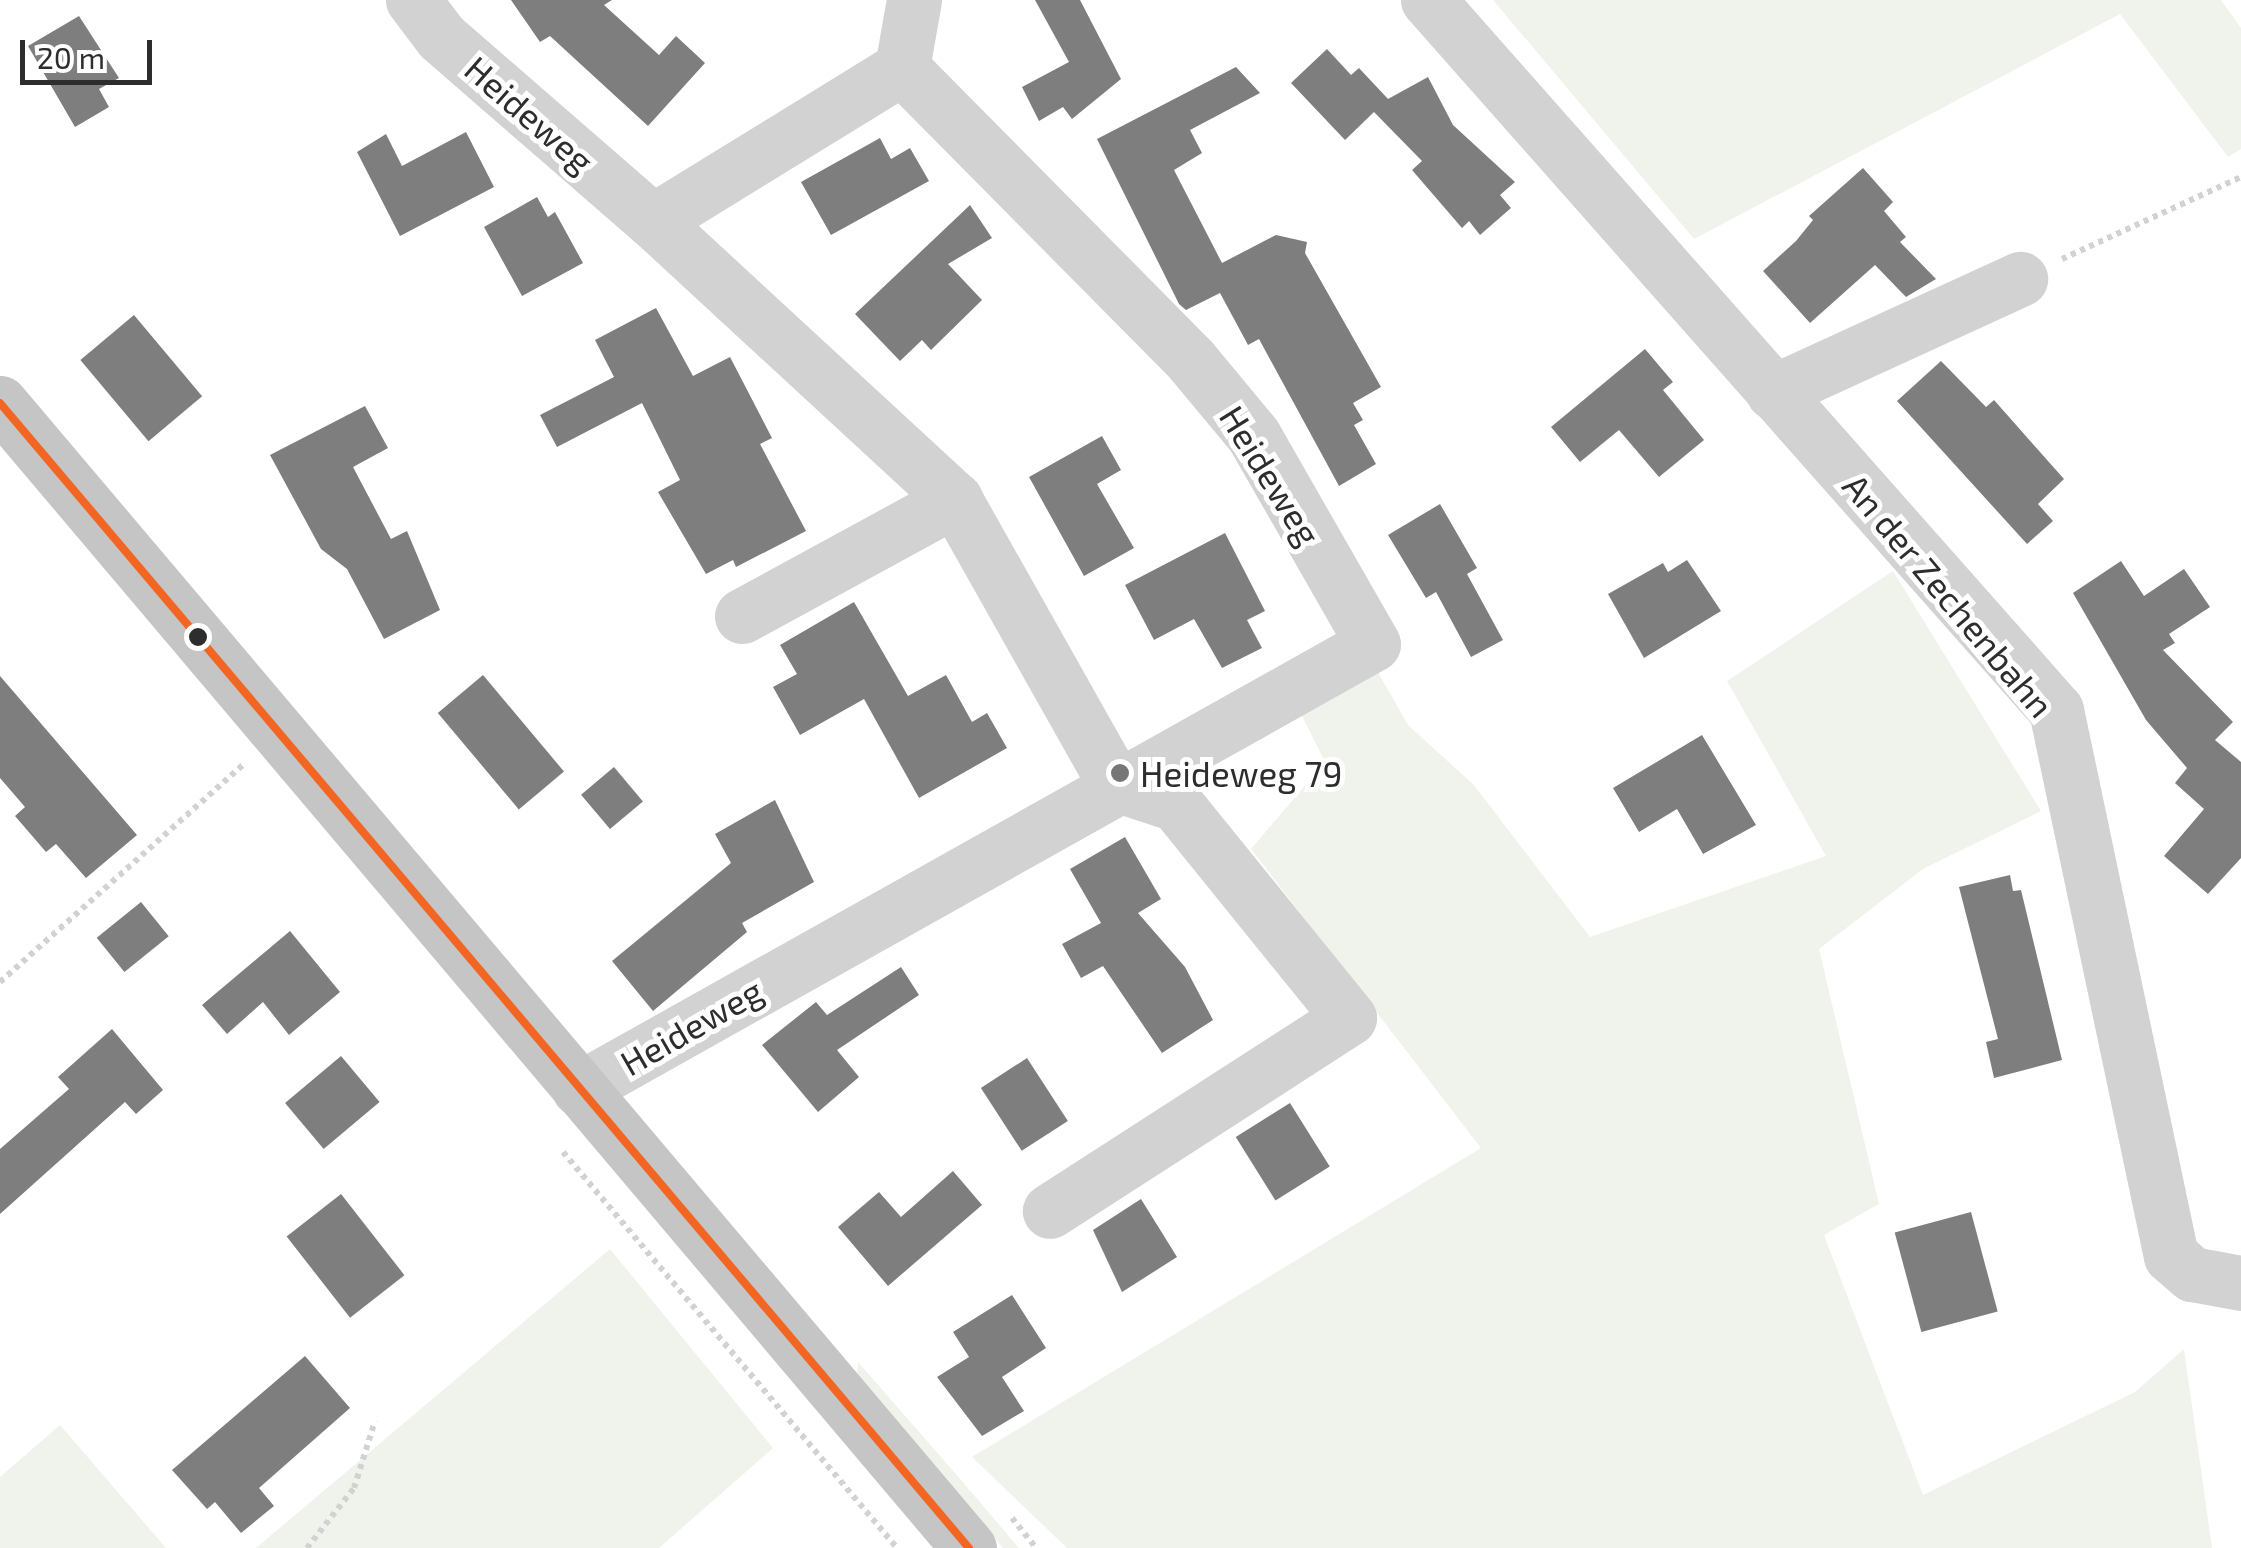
<!DOCTYPE html>
<html>
<head>
<meta charset="utf-8">
<style>
  body { margin:0 }
  #map { position:relative; width:2241px; height:1548px; overflow:hidden; background:#fff; font-family:"Exo 2",sans-serif }
  div>[style] { position:absolute }
  [style*='--x'] { left:calc(var(--x)*1px); top:calc(var(--y)*1px); width:calc(var(--w)*1px); rotate:calc(var(--a)*1deg) }
  .green>* { inset:0; background:#f0f3ec }
  .building>* { inset:0; background:#7e7e7e; transform-origin:0 0 }
  .path>* { height:6px; margin-top:-3px; transform-origin:0; background:repeating-linear-gradient(90deg,#d2d2d2 0 5px,transparent 0 10px) }
  .minor>* { height:55px; margin:-27.5px; padding:0 27.5px; transform-origin:27.5px; border-radius:27.5px; background:#d2d2d2 }
  .major>* { height:55px; margin:-27.5px; padding:0 27.5px; transform-origin:27.5px; border-radius:27.5px; background:#c5c5c5 }
  .bus-1>* { height:8px; margin:-4px; padding:0 4px; transform-origin:4px; border-radius:4px; background:#f26522 }
  .dots>* { width:28px; height:28px; translate:-50% -50%; box-sizing:border-box; border:5px solid #fff; border-radius:50% }
  span { translate:-50% -50%; white-space:nowrap; text-align:center; line-height:1.15; -webkit-text-stroke:10px #fff; paint-order:stroke }
  .street-label { font-size:35px; color:#2d2d2d }
  .poi-label { font-size:35px; color:#2d2d2d }
  .left { translate:0 -50%; text-align:left }
  .scale { position:absolute; left:20px; top:40px; width:132px; height:45px; box-sizing:border-box; border:5px solid #2d2d2d; border-top:0; padding-left:12px; font-size:30px; line-height:35px; white-space:nowrap; color:#2d2d2d; -webkit-text-stroke:8px #fff; paint-order:stroke }
</style>
</head>
<body>
<div id="map">
  <div class="green">
    <div style="clip-path:polygon(1493px 0,2221px 0,2241px 28px,2241px 149px,2228px 157px,2120px 14px,1694px 239px)"></div>
    <div style="clip-path:polygon(1893px 571px,2041px 811px,1923px 869px,1819px 949px,1879px 1204px,1824px 1235px,1923px 1495px,2135px 1392px,2184px 1349px,2212px 1548px,1067px 1548px,972px 1457px,1481px 1148px,1251px 849px,1325px 762px,1300px 712px,1375px 667px,1408px 725px,1474px 785px,1590px 937px,1826px 856px,1727px 681px)"></div>
    <div style="clip-path:polygon(610px 1249px,773px 1448px,659px 1548px,256px 1548px)"></div>
    <div style="clip-path:polygon(858px 1362px,955px 1473px,1019px 1548px,1003px 1548px,857px 1374px)"></div>
    <div style="clip-path:polygon(60px 1425px,166px 1548px,0 1548px,0 1477px)"></div>
  </div>
  <div class="building">
    <div style="clip-path:polygon(511px 0,612px 0,604px 5px,659px 55px,676px 36px,705px 63px,648px 126px,550px 36px,540px 42px)"></div>
    <div style="clip-path:polygon(1035px 0,1080px 0,1121px 79px,1072px 119px,1063px 107px,1039px 121px,1022px 87px,1069px 62px)"></div>
    <div style="clip-path:polygon(79px 16px,119px 78px,99px 89px,109px 107px,75px 127px,28px 46px)"></div>
    <div style="clip-path:polygon(1327px 49px,1351px 75px,1359px 68px,1388px 99px,1428px 77px,1453px 125px,1515px 182px,1500px 195px,1511px 208px,1480px 235px,1469px 221px,1462px 228px,1412px 170px,1422px 161px,1374px 112px,1345px 140px,1291px 83px)"></div>
    <div style="clip-path:polygon(1236px 67px,1260px 93px,1190px 130px,1202px 153px,1174px 170px,1222px 263px,1276px 235px,1307px 242px,1305px 253px,1381px 387px,1353px 403px,1363px 420px,1354px 425px,1376px 464px,1339px 486px,1259px 339px,1248px 345px,1220px 293px,1186px 310px,1179px 304px,1097px 139px)"></div>
    <div style="clip-path:polygon(466px 132px,494px 187px,400px 236px,357px 152px,386px 134px,402px 166px)"></div>
    <div style="clip-path:polygon(880px 138px,891px 159px,910px 148px,929px 181px,831px 235px,801px 182px)"></div>
    <div style="clip-path:polygon(1863px 168px,1893px 202px,1884px 211px,1906px 237px,1900px 242px,1936px 279px,1906px 297px,1875px 265px,1810px 323px,1763px 271px,1796px 241px,1813px 220px,1809px 216px)"></div>
    <div style="clip-path:polygon(537px 197px,548px 217px,555px 212px,583px 263px,522px 296px,484px 227px)"></div>
    <div style="clip-path:polygon(970px 205px,992px 238px,948px 264px,982px 300px,931px 350px,922px 340px,900px 361px,855px 314px)"></div>
    <div style="clip-path:polygon(656px 308px,693px 376px,730px 357px,772px 438px,760px 444px,806px 531px,736px 567px,733px 560px,706px 574px,658px 492px,680px 480px,642px 403px,557px 447px,540px 415px,614px 377px,595px 340px)"></div>
    <div style="left:134px;top:315px;width:106px;height:70px;rotate:50deg"></div>
    <div style="clip-path:polygon(1645px 349px,1673px 382px,1663px 390px,1704px 440px,1659px 477px,1619px 430px,1580px 462px,1551px 427px)"></div>
    <div style="clip-path:polygon(1941px 361px,1986px 407px,1994px 400px,2064px 479px,2038px 504px,2053px 521px,2027px 544px,1897px 401px)"></div>
    <div style="clip-path:polygon(365px 406px,388px 448px,353px 467px,391px 539px,407px 531px,440px 610px,384px 639px,347px 569px,321px 549px,270px 455px)"></div>
    <div style="clip-path:polygon(1102px 436px,1121px 470px,1097px 484px,1134px 548px,1084px 576px,1029px 477px)"></div>
    <div style="clip-path:polygon(1440px 504px,1477px 568px,1467px 574px,1503px 640px,1471px 657px,1436px 592px,1426px 598px,1388px 535px)"></div>
    <div style="clip-path:polygon(1225px 533px,1265px 611px,1247px 620px,1262px 648px,1222px 668px,1194px 619px,1154px 640px,1125px 585px)"></div>
    <div style="clip-path:polygon(1687px 560px,1721px 611px,1644px 658px,1608px 594px,1663px 563px,1668px 572px)"></div>
    <div style="clip-path:polygon(2121px 561px,2144px 596px,2184px 569px,2210px 607px,2169px 634px,2175px 643px,2163px 650px,2233px 722px,2215px 740px,2241px 762px,2241px 858px,2208px 894px,2164px 856px,2204px 809px,2175px 783px,2187px 768px,2146px 720px,2073px 593px)"></div>
    <div style="clip-path:polygon(854px 602px,908px 696px,946px 675px,972px 722px,987px 713px,1007px 748px,919px 798px,864px 699px,800px 735px,773px 687px,797px 674px,780px 645px)"></div>
    <div style="left:483px;top:675px;width:126px;height:59px;rotate:50deg"></div>
    <div style="clip-path:polygon(0 676px,137px 835px,86px 878px,56px 844px,46px 852px,15px 816px,25px 807px,0 778px)"></div>
    <div style="clip-path:polygon(1702px 735px,1756px 825px,1703px 854px,1677px 809px,1639px 832px,1613px 788px)"></div>
    <div style="left:614px;top:767px;width:45px;height:43px;rotate:50deg"></div>
    <div style="clip-path:polygon(775px 800px,814px 882px,742px 923px,747px 932px,653px 1011px,612px 961px,731px 863px,715px 834px)"></div>
    <div style="clip-path:polygon(1125px 837px,1161px 899px,1138px 913px,1185px 967px,1213px 1020px,1162px 1053px,1103px 966px,1081px 978px,1062px 944px,1101px 923px,1070px 869px)"></div>
    <div style="clip-path:polygon(2010px 875px,2013px 891px,2021px 890px,2062px 1060px,1994px 1078px,1986px 1042px,1998px 1039px,1959px 887px)"></div>
    <div style="left:141px;top:902px;width:44px;height:57px;rotate:51deg"></div>
    <div style="clip-path:polygon(290px 931px,340px 992px,289px 1035px,263px 1002px,227px 1034px,202px 1005px)"></div>
    <div style="clip-path:polygon(901px 967px,919px 995px,837px 1050px,859px 1077px,818px 1112px,762px 1045px,816px 1002px,827px 1015px)"></div>
    <div style="clip-path:polygon(112px 1029px,163px 1090px,136px 1114px,125px 1102px,0 1214px,0 1149px,69px 1089px,58px 1077px)"></div>
    <div style="left:341px;top:1056px;width:60px;height:73px;rotate:50deg"></div>
    <div style="left:1027px;top:1058px;width:75px;height:55px;rotate:57deg"></div>
    <div style="left:1290px;top:1103px;width:75px;height:64px;rotate:58deg"></div>
    <div style="clip-path:polygon(953px 1171px,982px 1205px,888px 1286px,838px 1227px,879px 1192px,901px 1217px)"></div>
    <div style="left:341px;top:1194px;width:103px;height:69px;rotate:52deg"></div>
    <div style="clip-path:polygon(1141px 1199px,1177px 1257px,1122px 1292px,1093px 1230px)"></div>
    <div style="left:1971px;top:1212px;width:103px;height:79px;rotate:75deg"></div>
    <div style="clip-path:polygon(1012px 1295px,1046px 1348px,1002px 1377px,1024px 1411px,982px 1436px,937px 1377px,969px 1357px,953px 1332px)"></div>
    <div style="clip-path:polygon(305px 1356px,350px 1408px,259px 1488px,274px 1506px,241px 1533px,215px 1502px,207px 1509px,172px 1470px)"></div>
  </div>
  <div class="path">
    <div style="--x:2062;--y:259;--w:197;--a:-24.6"></div>
    <div style="--x:0;--y:982;--w:329;--a:-41.8"></div>
    <div style="--x:563;--y:1152;--w:518;--a:49.85"></div>
    <div style="--x:1012;--y:1518;--w:38;--a:51"></div>
    <div style="--x:307;--y:1548;--w:76;--a:-51.9"></div>
    <div style="--x:354;--y:1488;--w:70;--a:-72.6"></div>
  </div>
  <div class="minor">
    <div style="--x:413;--y:0;--w:46;--a:52.9"></div>
    <div style="--x:441;--y:37;--w:281;--a:41"></div>
    <div style="--x:653;--y:221;--w:411;--a:42.7"></div>
    <div style="--x:955;--y:500;--w:326;--a:60.6"></div>
    <div style="--x:1115;--y:784;--w:64;--a:18.2"></div>
    <div style="--x:1176;--y:804;--w:275;--a:51"></div>
    <div style="--x:1349;--y:1018;--w:356;--a:147.2"></div>
    <div style="--x:1428;--y:0;--w:948;--a:48.51"></div>
    <div style="--x:2056;--y:710;--w:558;--a:78.11"></div>
    <div style="--x:2171;--y:1256;--w:28;--a:41"></div>
    <div style="--x:2192;--y:1274;--w:50;--a:10.4"></div>
    <div style="--x:653;--y:221;--w:292;--a:-31.6"></div>
    <div style="--x:1773;--y:392;--w:272;--a:-24.6"></div>
    <div style="--x:742;--y:616;--w:243;--a:-28.6"></div>
    <div style="--x:579;--y:1089;--w:910;--a:-29.27"></div>
    <div style="--x:1373;--y:644;--w:240;--a:-119.8"></div>
    <div style="--x:1254;--y:436;--w:99;--a:-129.7"></div>
    <div style="--x:1191;--y:360;--w:411;--a:-134.7"></div>
    <div style="--x:902;--y:68;--w:69;--a:-80"></div>
  </div>
  <div class="major">
    <div style="--x:0;--y:403;--w:1500;--a:49.76"></div>
  </div>
  <div class="bus-1">
    <div style="--x:0;--y:403;--w:1500;--a:49.76"></div>
  </div>
  <div class="dots">
    <div style="left:198px;top:637px;background:#2d2d2d"></div>
    <div style="left:1120px;top:773px;background:#767676"></div>
  </div>
  <div class="street-label">
    <span style="left:530px;top:114px;rotate:41deg">Heideweg</span>
    <span style="left:1271px;top:475px;rotate:58deg">Heideweg</span>
    <span style="left:1949px;top:595px;rotate:50deg">An der Zechenbahn</span>
    <span style="left:691px;top:1026px;rotate:-30deg">Heideweg</span>
  </div>
  <div class="poi-label">
    <span class="left" style="left:1140px;top:773px">Heideweg 79</span>
  </div>
  <div class="scale">20 m</div>
</div>
</body>
</html>
